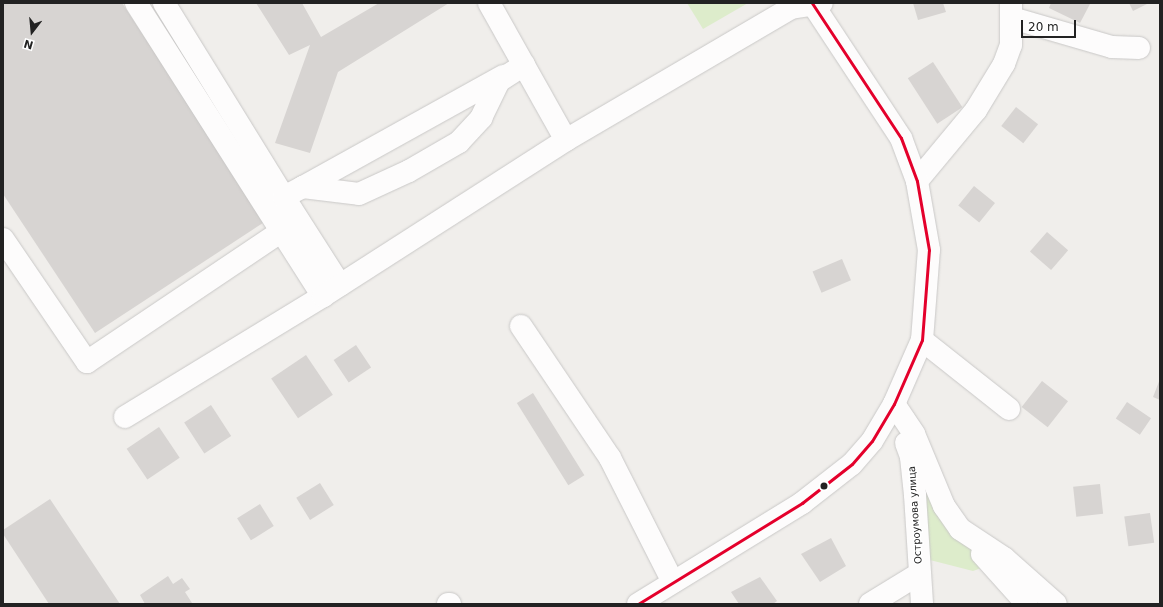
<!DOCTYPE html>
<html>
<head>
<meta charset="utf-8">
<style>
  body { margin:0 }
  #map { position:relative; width:1163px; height:607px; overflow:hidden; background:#f0eeeb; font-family:"DejaVu Sans",sans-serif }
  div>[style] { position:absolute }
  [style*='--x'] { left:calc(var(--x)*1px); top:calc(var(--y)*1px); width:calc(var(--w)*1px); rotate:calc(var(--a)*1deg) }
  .grass>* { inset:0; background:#ddeccb }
  .building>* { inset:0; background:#d7d4d2; transform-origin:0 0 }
  .roads { filter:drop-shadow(0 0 1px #c9c8c7) drop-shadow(0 0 1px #c9c8c7) }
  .minor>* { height:22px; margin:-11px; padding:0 11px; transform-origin:11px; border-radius:11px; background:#fdfcfc }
  .bus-1>* { height:3px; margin:-1.5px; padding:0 1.5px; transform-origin:1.5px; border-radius:1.5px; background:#e4002b }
  .dots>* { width:11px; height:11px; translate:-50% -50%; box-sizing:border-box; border:2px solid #fff; border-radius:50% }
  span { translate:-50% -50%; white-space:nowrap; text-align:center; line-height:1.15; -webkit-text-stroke:3px #fff; paint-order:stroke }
  .street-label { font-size:10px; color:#222 }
  .frame { position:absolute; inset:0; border:4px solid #222; pointer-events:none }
  .north { position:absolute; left:12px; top:12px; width:40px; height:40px; -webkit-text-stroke:3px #fff; paint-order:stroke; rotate:196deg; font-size:11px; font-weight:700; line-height:16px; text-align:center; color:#222 }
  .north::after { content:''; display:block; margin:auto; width:14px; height:18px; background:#222; clip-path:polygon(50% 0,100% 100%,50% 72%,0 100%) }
  .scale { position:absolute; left:1021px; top:20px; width:55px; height:18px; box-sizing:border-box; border:2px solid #222; border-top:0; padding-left:5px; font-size:12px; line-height:14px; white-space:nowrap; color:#222; -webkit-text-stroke:3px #fff; paint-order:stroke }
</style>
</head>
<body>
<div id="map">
  <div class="grass">
    <div style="clip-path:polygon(687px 3px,748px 3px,703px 29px)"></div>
    <div style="clip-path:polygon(916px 461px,987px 566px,973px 571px,926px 559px)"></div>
  </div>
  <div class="building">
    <div style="clip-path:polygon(3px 3px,122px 3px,266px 221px,95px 333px,3px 194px)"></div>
    <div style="clip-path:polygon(256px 3px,302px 3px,321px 37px,379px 3px,449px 3px,338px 72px,310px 153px,275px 143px,310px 45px,289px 55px)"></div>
    <div style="clip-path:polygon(913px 3px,943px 3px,946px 12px,918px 20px)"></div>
    <div style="clip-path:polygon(1051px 3px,1088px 3px,1090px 4px,1080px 23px,1049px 8px)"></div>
    <div style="clip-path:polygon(1129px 3px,1149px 3px,1133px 11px)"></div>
    <div style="left:933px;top:62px;width:54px;height:30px;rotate:57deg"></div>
    <div style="left:1016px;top:107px;width:28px;height:24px;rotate:38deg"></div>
    <div style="left:974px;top:186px;width:27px;height:25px;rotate:39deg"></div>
    <div style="left:1047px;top:232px;width:28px;height:26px;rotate:41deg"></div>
    <div style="left:842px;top:259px;width:23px;height:32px;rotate:67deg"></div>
    <div style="left:356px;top:345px;width:27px;height:27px;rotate:56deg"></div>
    <div style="left:306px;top:355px;width:48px;height:42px;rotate:56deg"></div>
    <div style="clip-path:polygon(1160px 379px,1160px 400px,1153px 397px)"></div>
    <div style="left:1042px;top:381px;width:33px;height:33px;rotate:38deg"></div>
    <div style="left:533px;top:393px;width:97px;height:19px;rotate:58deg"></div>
    <div style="left:1127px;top:402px;width:29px;height:20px;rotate:34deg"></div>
    <div style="left:211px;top:405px;width:37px;height:32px;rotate:57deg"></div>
    <div style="left:159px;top:427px;width:37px;height:39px;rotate:56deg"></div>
    <div style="left:320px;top:483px;width:26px;height:28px;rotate:58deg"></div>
    <div style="left:1100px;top:484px;width:30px;height:27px;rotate:84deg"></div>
    <div style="clip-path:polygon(50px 499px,120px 604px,49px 604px,3px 534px,3px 530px)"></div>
    <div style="left:260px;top:504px;width:26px;height:27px;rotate:58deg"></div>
    <div style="left:1150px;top:513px;width:30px;height:26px;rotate:82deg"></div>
    <div style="clip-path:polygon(831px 538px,846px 566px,820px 582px,801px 554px)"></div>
    <div style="clip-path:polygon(168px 576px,173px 584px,182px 578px,190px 589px,185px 592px,192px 603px,145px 604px,140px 595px)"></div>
    <div style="clip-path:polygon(760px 577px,777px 601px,773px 604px,739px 604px,731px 592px)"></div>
  </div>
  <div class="roads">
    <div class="minor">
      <div style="--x:136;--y:3;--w:348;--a:57.5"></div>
      <div style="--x:164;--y:3;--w:228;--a:58.3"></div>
      <div style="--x:489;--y:3;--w:157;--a:60.7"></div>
      <div style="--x:1012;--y:18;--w:104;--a:16.2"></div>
      <div style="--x:1112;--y:47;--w:27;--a:2"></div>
      <div style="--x:917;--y:181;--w:92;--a:-50.3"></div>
      <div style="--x:976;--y:110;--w:54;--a:-58.7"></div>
      <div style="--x:1004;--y:64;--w:20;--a:-70"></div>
      <div style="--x:1011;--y:45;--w:42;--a:-90"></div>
      <div style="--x:303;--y:187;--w:229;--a:-29"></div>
      <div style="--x:3;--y:239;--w:149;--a:55.7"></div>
      <div style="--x:87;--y:362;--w:235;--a:-33.9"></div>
      <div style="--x:340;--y:285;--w:104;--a:-122.5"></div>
      <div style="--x:284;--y:197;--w:21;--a:-28"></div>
      <div style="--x:303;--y:187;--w:56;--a:7.1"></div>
      <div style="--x:359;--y:194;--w:55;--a:-24.7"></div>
      <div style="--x:409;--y:171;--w:58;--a:-30.1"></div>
      <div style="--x:459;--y:142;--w:33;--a:-47"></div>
      <div style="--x:481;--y:118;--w:41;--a:-64.1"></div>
      <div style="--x:499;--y:81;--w:30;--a:-33"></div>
      <div style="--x:521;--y:326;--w:159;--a:56"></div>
      <div style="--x:610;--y:458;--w:139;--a:63.1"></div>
      <div style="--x:922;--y:340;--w:111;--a:38.4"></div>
      <div style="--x:894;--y:404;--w:36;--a:56"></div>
      <div style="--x:914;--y:434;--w:78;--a:67.4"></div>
      <div style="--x:944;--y:506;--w:28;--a:55"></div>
      <div style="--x:960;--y:529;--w:53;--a:33.4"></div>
      <div style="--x:1004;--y:558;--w:69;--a:41.5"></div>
      <div style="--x:125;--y:417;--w:232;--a:-31.4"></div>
      <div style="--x:323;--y:296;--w:289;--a:-32.7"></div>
      <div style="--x:566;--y:140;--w:261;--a:-30.4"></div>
      <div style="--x:791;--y:8;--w:31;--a:-9"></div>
      <div style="--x:906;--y:443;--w:15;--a:70"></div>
      <div style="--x:911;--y:457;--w:38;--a:84"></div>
      <div style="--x:915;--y:495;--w:109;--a:86.3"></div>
      <div style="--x:982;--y:554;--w:67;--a:48"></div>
      <div style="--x:448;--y:604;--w:2;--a:0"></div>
      <div style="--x:638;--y:604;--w:193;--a:-31.6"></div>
      <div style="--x:802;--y:503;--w:63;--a:-38"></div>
      <div style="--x:852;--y:464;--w:30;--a:-49"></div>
      <div style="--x:872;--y:441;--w:43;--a:-59.3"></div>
      <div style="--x:894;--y:404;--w:70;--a:-66.4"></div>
      <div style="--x:922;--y:340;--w:90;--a:-85.6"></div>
      <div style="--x:929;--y:250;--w:70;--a:-99.9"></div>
      <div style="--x:917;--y:181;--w:46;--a:-110.4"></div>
      <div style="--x:901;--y:138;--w:162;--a:-123.4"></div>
      <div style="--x:870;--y:604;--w:57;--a:-31.5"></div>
    </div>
  </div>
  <div class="bus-1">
    <div style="--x:638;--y:604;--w:193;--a:-31.6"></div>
    <div style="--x:802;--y:503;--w:63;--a:-38"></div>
    <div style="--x:852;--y:464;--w:30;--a:-49"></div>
    <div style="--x:872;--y:441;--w:43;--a:-59.3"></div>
    <div style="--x:894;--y:404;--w:70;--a:-66.4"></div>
    <div style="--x:922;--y:340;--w:90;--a:-85.6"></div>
    <div style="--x:929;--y:250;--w:70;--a:-99.9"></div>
    <div style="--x:917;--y:181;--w:46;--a:-110.4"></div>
    <div style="--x:901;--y:138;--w:162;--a:-123.4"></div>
  </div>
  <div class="dots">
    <div style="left:824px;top:486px;background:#222"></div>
  </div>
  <div class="street-label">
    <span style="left:915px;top:515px;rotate:-94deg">Остроумова улица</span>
  </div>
  <div class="frame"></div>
  <div class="north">N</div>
  <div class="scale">20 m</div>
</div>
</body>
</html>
